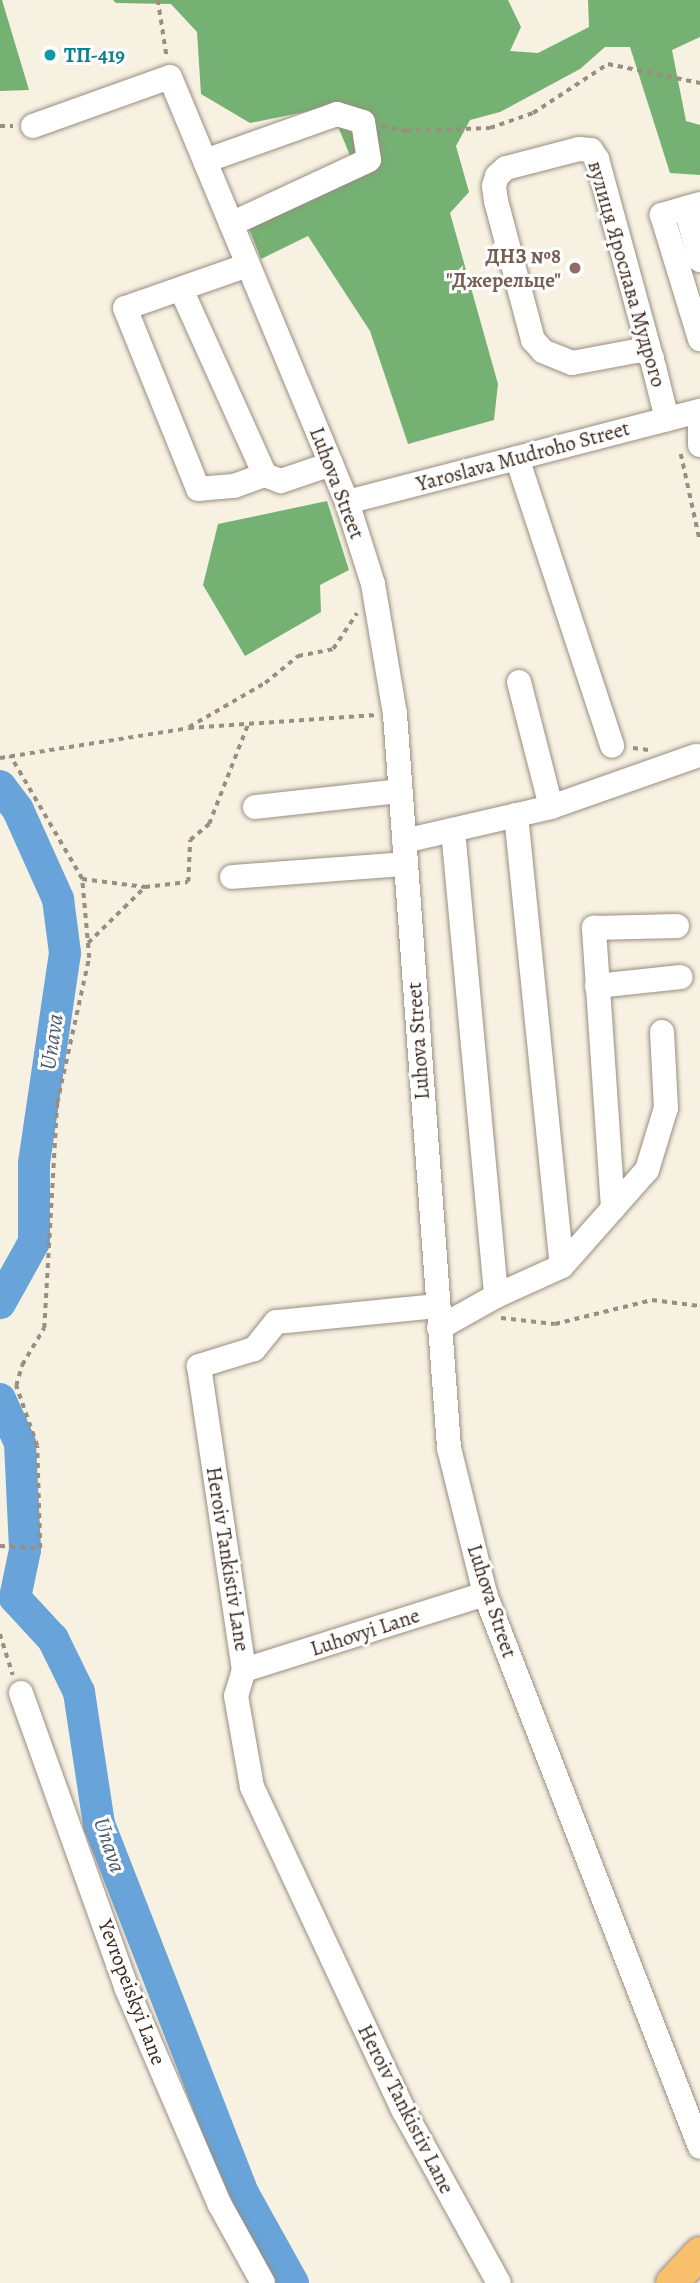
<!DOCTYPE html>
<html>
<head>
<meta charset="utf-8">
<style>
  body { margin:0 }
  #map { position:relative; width:700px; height:2283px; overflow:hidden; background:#f7f1e2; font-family:Alegreya,serif }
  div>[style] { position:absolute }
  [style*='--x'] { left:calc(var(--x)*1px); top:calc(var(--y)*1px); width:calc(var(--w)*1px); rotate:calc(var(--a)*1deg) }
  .forest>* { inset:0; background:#74b172 }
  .river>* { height:32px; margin:-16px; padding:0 16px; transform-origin:16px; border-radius:16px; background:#68a4d9 }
  .path>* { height:3.5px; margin-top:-1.75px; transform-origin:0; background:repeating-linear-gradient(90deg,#998e80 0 5px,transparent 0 10px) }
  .roads { filter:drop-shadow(0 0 2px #998e80) drop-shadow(0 0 2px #998e80) }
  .minor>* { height:24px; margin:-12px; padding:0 12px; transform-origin:12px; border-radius:12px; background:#fff }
  .major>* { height:32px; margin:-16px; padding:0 16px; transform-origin:16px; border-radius:16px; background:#f8bf6c }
  .dots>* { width:19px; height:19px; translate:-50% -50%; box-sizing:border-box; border:4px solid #fff; border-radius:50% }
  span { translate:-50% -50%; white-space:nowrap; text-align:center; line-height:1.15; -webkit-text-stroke:6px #fff; paint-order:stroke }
  .culture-label { font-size:21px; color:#0d838f; font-weight:700 }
  .left { translate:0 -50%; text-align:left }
  .education-label { font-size:21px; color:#785e54; font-weight:700 }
  .right { translate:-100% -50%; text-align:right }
  .street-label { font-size:21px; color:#3b2a1e }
  .water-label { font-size:23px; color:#4d5b69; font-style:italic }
</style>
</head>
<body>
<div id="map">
  <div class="forest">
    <div style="clip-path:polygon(0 0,2px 0,29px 90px,0 91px)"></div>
    <div style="clip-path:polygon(113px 0,508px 0,521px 27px,510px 51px,538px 53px,589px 27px,588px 0,700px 0,700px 37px,672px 50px,686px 121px,700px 125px,700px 175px,670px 173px,630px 47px,605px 47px,580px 69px,500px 112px,470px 120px,456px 146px,469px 192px,450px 213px,498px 384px,494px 420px,408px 444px,370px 331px,308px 236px,261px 259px,247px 223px,358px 175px,330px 107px,250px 123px,201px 94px,197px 32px,171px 4px,116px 3px)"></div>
    <div style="clip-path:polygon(327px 501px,349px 570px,320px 585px,321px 612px,245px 656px,203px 585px,218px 524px)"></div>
  </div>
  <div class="river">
    <div style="--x:0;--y:786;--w:30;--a:53"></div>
    <div style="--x:18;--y:810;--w:98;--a:65.8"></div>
    <div style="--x:58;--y:899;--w:54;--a:82.6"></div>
    <div style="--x:65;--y:953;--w:212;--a:98.4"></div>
    <div style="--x:34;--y:1163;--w:79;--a:90"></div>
    <div style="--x:34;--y:1242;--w:70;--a:119.1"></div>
    <div style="--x:0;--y:1399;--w:48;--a:65.6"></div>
    <div style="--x:20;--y:1443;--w:107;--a:87.3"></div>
    <div style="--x:25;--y:1550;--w:49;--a:101.8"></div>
    <div style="--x:15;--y:1598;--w:56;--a:47.2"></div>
    <div style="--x:53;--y:1639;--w:59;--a:63.9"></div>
    <div style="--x:79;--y:1692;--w:134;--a:81.4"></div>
    <div style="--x:99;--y:1824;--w:398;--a:68.7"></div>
    <div style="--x:244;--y:2195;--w:101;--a:60.9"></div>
  </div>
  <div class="path">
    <div style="--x:158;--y:0;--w:59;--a:81.2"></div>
    <div style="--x:0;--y:126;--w:13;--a:0"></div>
    <div style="--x:382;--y:126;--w:25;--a:12"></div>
    <div style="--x:406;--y:131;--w:84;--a:-2"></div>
    <div style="--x:490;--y:128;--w:46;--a:-19.2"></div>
    <div style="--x:533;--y:113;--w:90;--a:-33.2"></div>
    <div style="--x:608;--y:64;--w:94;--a:11.7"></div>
    <div style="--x:681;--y:454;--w:89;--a:77.7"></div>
    <div style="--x:189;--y:727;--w:88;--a:-30.1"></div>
    <div style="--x:265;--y:683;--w:43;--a:-39.3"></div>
    <div style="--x:298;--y:656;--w:36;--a:-11"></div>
    <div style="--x:333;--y:649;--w:43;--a:-56.3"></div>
    <div style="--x:633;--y:748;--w:16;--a:7"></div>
    <div style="--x:0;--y:758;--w:191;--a:-9"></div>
    <div style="--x:189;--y:728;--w:187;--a:-4"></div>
    <div style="--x:82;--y:879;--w:64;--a:7.2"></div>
    <div style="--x:88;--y:943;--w:80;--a:-44.5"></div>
    <div style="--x:145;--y:887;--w:43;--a:-6.6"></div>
    <div style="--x:188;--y:882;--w:42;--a:-87.3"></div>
    <div style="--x:190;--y:840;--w:25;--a:-40"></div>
    <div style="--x:209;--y:824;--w:107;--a:-68.7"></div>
    <div style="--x:501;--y:1318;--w:54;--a:6.3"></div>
    <div style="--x:555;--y:1324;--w:100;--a:-13.9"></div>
    <div style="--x:652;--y:1300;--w:48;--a:7.1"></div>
    <div style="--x:0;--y:1546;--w:40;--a:2.9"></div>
    <div style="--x:40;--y:1548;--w:102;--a:-91.7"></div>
    <div style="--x:37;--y:1446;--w:64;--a:-109.3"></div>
    <div style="--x:16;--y:1386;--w:22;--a:-74"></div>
    <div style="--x:22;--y:1365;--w:43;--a:-59.3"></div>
    <div style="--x:44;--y:1328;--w:225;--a:-86.7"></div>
    <div style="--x:57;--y:1103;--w:148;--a:-77.6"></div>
    <div style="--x:89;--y:958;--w:79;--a:-95.1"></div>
    <div style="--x:82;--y:879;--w:143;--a:-120.3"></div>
    <div style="--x:0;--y:1634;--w:43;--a:72.4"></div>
  </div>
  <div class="roads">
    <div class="minor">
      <div style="--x:33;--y:126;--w:145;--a:-19.7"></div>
      <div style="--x:170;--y:77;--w:460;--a:67.4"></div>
      <div style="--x:347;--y:502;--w:86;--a:72.4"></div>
      <div style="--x:373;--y:584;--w:132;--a:80.4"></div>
      <div style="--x:395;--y:714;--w:736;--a:85.79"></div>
      <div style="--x:449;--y:1448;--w:150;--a:76.1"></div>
      <div style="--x:485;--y:1594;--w:593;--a:68.75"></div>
      <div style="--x:205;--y:161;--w:140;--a:-19.6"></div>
      <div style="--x:337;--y:114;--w:27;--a:17"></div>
      <div style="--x:363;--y:122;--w:38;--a:81"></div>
      <div style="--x:369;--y:160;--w:152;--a:155.1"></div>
      <div style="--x:700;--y:204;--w:40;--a:164"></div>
      <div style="--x:662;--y:215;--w:130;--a:73"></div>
      <div style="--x:686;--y:208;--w:54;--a:74.9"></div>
      <div style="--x:248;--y:265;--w:130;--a:160.7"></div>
      <div style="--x:125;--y:308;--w:195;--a:68"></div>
      <div style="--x:198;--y:489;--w:36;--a:-5"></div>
      <div style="--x:234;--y:486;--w:33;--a:-20"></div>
      <div style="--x:265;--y:475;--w:17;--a:21"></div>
      <div style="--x:281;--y:481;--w:53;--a:-18.8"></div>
      <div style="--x:181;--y:289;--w:204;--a:65.7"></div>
      <div style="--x:652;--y:358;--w:11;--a:-139"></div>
      <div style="--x:644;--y:351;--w:8;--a:180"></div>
      <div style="--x:636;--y:351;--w:65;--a:169.4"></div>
      <div style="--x:572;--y:363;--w:31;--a:-158"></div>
      <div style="--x:543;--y:351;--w:15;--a:-132"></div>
      <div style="--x:533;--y:340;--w:144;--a:-104.9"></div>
      <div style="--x:496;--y:201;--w:15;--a:-98"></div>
      <div style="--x:494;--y:186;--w:10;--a:-73"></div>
      <div style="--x:497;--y:176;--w:12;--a:-42"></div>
      <div style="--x:506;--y:168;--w:75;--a:-14.6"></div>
      <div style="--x:579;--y:149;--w:12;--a:5"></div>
      <div style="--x:591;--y:150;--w:11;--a:56"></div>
      <div style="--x:597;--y:159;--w:216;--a:74.7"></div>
      <div style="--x:654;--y:367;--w:54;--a:76"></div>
      <div style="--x:700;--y:428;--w:17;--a:90"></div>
      <div style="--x:517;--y:458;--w:303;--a:71.7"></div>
      <div style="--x:347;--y:502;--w:365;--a:-14.5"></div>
      <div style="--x:519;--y:682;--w:129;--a:75.6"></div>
      <div style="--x:255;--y:807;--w:146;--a:-6.3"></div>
      <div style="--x:516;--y:815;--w:453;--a:84.2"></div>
      <div style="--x:453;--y:830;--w:468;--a:84.7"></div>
      <div style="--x:404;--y:841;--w:151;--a:-13"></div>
      <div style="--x:551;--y:807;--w:154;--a:-19.4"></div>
      <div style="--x:232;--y:877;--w:173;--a:-4.3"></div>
      <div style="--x:597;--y:986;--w:84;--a:-6.1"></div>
      <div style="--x:613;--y:1208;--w:281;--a:-93.9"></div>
      <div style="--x:594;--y:928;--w:83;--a:-1.4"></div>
      <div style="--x:437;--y:1306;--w:162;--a:174.3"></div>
      <div style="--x:276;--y:1322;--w:35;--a:129"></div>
      <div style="--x:254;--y:1349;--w:58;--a:162.8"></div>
      <div style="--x:199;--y:1366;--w:307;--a:81.6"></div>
      <div style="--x:244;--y:1670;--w:27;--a:107"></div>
      <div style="--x:236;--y:1696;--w:92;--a:80"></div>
      <div style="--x:252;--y:1787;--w:358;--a:64.9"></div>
      <div style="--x:404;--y:2111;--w:196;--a:61.1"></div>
      <div style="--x:439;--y:1328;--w:65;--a:-29.3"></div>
      <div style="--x:496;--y:1296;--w:72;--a:-24.4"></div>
      <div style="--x:562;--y:1266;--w:128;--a:-48.5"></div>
      <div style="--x:647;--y:1170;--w:65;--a:-73"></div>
      <div style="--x:666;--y:1108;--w:76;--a:-93"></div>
      <div style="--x:244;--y:1670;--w:253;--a:-17.5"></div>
      <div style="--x:21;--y:1693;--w:312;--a:70.3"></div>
      <div style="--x:126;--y:1987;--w:237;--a:66.7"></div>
      <div style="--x:220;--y:2205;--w:89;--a:61.1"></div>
    </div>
    <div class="major">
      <div style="--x:672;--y:2283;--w:41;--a:-47"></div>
    </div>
  </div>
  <div class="dots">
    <div style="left:50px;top:55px;background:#0f9aa8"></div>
    <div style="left:575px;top:268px;background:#8d6e63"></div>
  </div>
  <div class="culture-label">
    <span class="left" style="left:64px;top:55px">ТП-419</span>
  </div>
  <div class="education-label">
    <span class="right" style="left:561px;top:268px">ДНЗ №8<br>"Джерельце"</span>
  </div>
  <div class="street-label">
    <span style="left:627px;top:274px;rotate:74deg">вулиця Ярослава Мудрого</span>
    <span style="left:523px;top:456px;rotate:-15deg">Yaroslava Mudroho Street</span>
    <span style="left:337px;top:483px;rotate:69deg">Luhova Street</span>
    <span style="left:418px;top:1041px;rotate:-94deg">Luhova Street</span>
    <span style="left:228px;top:1559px;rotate:81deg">Heroiv Tankistiv Lane</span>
    <span style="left:492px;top:1601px;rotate:72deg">Luhova Street</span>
    <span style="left:365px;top:1632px;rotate:-18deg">Luhovyi Lane</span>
    <span style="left:132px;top:1992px;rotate:69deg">Yevropeiskyi Lane</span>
    <span style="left:406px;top:2109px;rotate:63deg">Heroiv Tankistiv Lane</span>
  </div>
  <div class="water-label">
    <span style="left:52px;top:1042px;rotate:-82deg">Unava</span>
    <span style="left:109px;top:1845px;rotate:71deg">Unava</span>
  </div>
</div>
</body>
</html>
